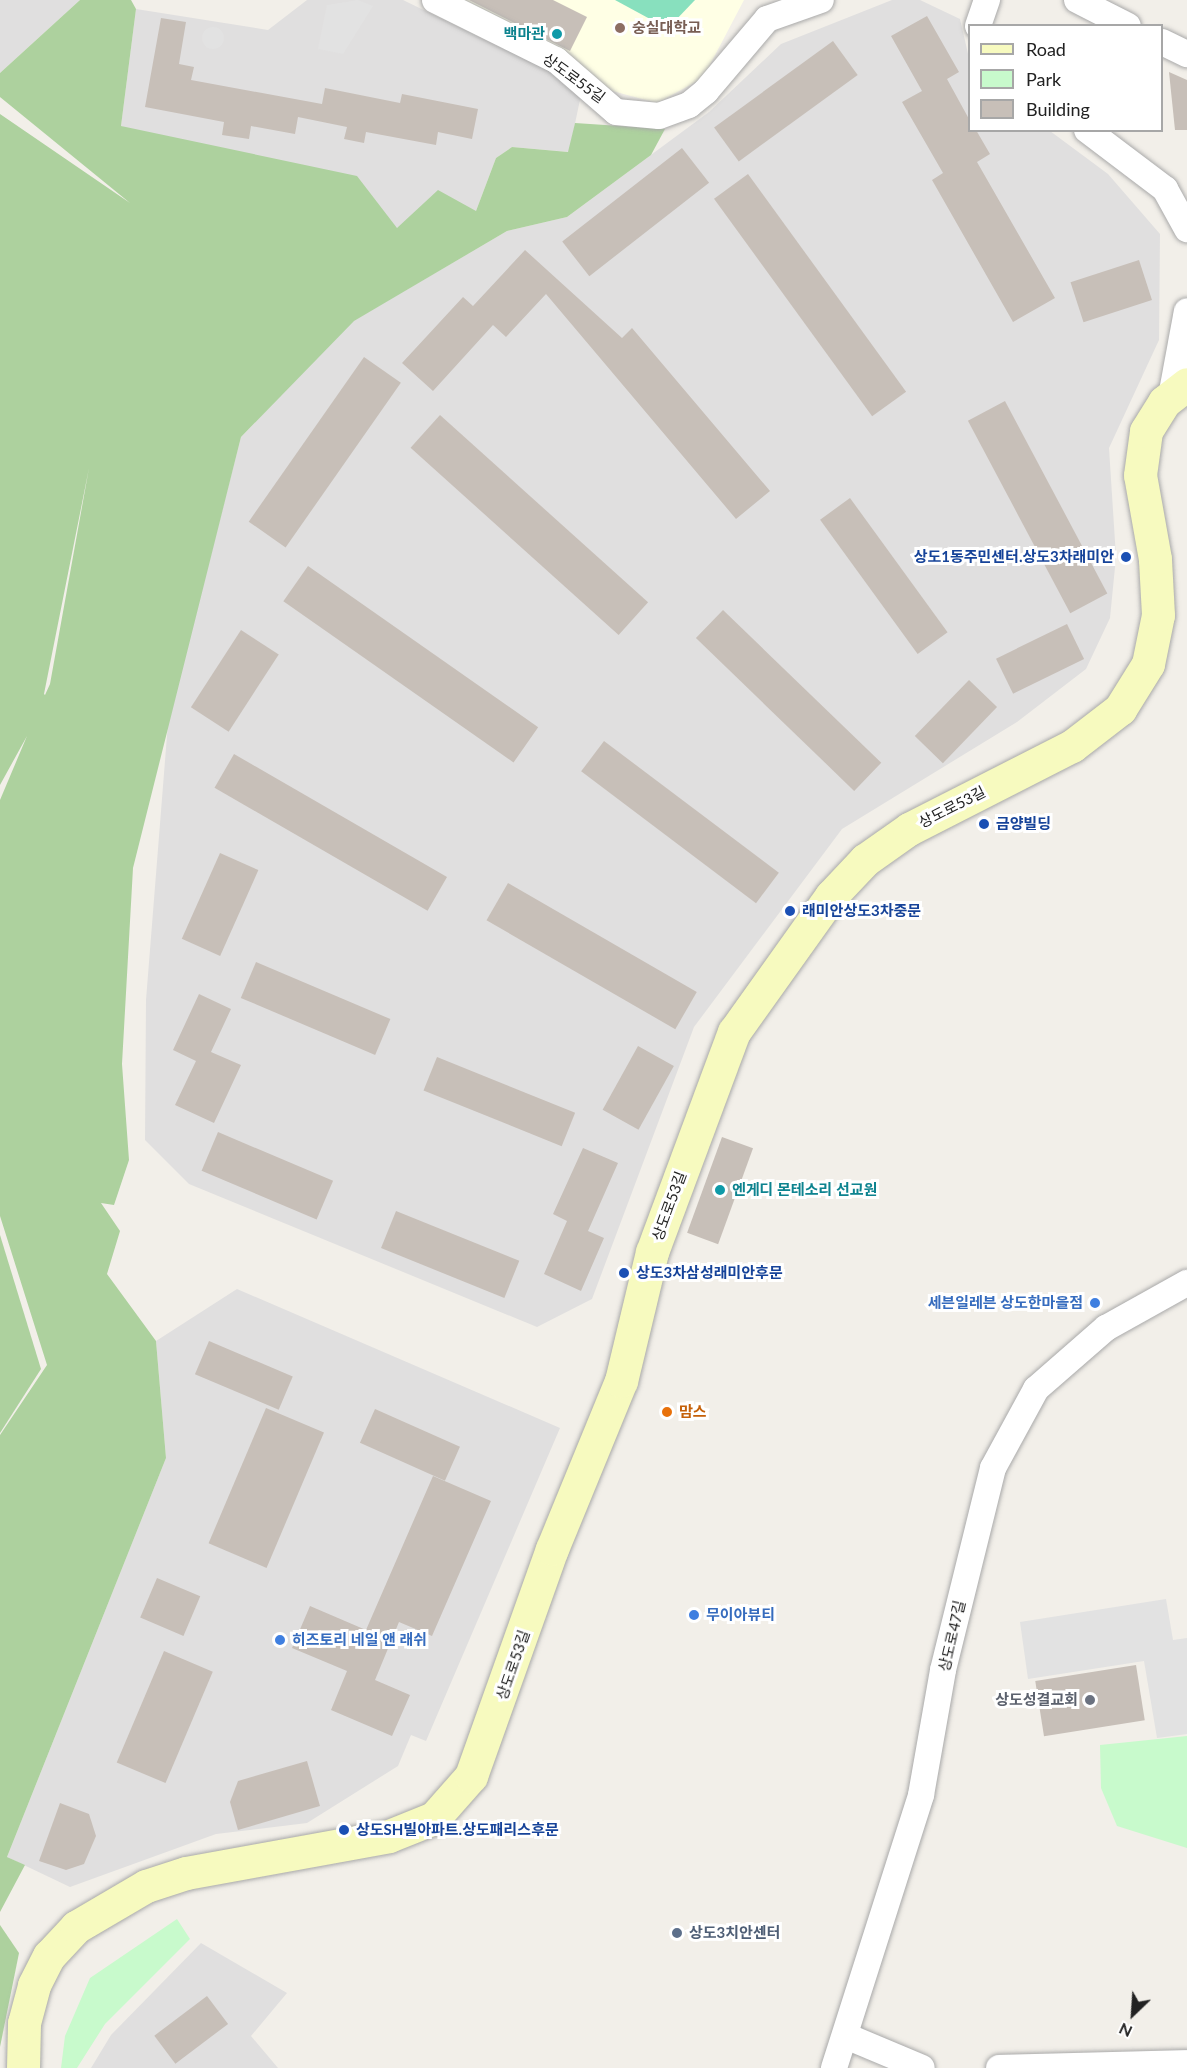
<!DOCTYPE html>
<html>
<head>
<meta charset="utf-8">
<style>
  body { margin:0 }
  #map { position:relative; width:1187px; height:2068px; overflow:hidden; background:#f2efe9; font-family:Lato,"Noto Sans KR",sans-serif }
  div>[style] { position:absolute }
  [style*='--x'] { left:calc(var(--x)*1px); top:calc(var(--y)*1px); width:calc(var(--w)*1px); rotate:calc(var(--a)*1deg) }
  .residential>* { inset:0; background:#e0dfdf }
  .education>* { inset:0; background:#ffffe5 }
  .forest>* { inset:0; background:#add19e }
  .park>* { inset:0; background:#c8facc }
  .pitch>* { inset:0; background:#88e0be }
  .parking>* { inset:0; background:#e2e2e2 }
  .round { border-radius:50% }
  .building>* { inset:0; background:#c7bfb8; transform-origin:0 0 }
  .roads { filter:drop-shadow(0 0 2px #a9a9a9) drop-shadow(0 0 2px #a9a9a9) }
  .street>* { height:26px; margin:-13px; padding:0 13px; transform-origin:13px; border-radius:13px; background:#fff }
  .secondary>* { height:33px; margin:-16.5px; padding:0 16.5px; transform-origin:16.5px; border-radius:16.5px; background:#f7fabf }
  .dots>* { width:16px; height:16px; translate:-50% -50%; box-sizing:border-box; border:3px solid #fff; border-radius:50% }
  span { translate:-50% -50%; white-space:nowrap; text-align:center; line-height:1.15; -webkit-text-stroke:6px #fff; paint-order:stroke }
  .education-label { font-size:15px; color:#785e54; font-weight:700 }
  .left { translate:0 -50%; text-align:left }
  .culture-label { font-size:15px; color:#0d838f; font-weight:700 }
  .right { translate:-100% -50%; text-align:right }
  .street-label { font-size:15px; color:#222 }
  .transit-label { font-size:15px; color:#164399; font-weight:700 }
  .shop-label { font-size:15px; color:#366cbe; font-weight:700 }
  .food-label { font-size:15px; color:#c56008; font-weight:700 }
  .worship-label { font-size:15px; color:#5b616d; font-weight:700 }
  .service-label { font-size:15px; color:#4e5e75; font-weight:700 }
  .legend { position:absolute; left:968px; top:24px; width:195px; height:108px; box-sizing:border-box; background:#fff; border:2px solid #a7a7a7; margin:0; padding:8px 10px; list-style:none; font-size:18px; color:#222 }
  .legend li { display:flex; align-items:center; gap:12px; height:30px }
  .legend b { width:30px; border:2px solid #a7a7a7 }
  .north { position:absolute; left:1103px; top:1984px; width:60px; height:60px; -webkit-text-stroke:4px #fff; paint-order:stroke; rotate:205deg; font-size:16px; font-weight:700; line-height:24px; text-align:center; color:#222 }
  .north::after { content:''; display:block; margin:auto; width:21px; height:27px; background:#222; clip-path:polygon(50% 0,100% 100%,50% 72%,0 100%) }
</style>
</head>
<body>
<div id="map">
  <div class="residential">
    <div style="clip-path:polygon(0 0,80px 0,0 73px)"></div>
    <div style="clip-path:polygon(307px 0,403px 0,553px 73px,581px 95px,569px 152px,512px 147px,496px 158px,476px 211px,397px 228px,121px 126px,136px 9px,268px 30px)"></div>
    <div style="clip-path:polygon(892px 0,920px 0,960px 19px,969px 58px,970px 130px,1050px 131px,1108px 174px,1160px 234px,1159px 340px,1109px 448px,1116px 557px,1110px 618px,1086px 669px,1017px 722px,842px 829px,694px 1027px,592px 1299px,537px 1327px,189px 1184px,145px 1140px,146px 1000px,168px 723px,241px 437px,353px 321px,507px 231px,567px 217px,709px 112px,781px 44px)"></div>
    <div style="clip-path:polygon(237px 1289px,560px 1428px,426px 1741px,411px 1735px,398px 1766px,307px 1823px,216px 1834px,70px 1887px,7px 1857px,166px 1458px,156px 1341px)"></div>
    <div style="clip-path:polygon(201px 1943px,287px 1993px,251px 2036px,278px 2068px,91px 2068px,111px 2035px)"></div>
  </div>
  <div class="education">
    <div style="clip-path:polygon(454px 0,744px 0,703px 78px,657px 103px,605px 89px)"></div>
  </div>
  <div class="forest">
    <div style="clip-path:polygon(evenodd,80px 0,131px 0,136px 9px,121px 126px,357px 176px,397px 228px,438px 190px,476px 211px,496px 158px,512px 147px,568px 152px,575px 123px,665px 129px,651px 155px,567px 217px,507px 231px,354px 321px,241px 437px,133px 868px,122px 1064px,129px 1160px,114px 1205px,101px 1203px,120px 1231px,107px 1274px,156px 1341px,166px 1458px,7px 1857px,25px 1865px,0 1912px,0 1435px,47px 1365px,0 1216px,0 800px,27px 736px,0 785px,0 114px,130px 203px,0 97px,0 73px,80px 0,89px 468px,50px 684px,45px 695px,44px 694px,89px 468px)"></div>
    <div style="clip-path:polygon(0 1235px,41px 1369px,0 1433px)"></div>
    <div style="clip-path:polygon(0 1925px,19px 1953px,0 2047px)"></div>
  </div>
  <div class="park">
    <div style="clip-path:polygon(1187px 1736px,1187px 1848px,1117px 1826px,1101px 1788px,1100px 1745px)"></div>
    <div style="clip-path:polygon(177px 1919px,190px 1939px,105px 2024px,77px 2068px,61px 2068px,65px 2036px,90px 1978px)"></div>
  </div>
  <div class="pitch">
    <div style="clip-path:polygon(615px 0,695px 0,673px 23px,650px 19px)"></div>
  </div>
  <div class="parking">
    <div style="clip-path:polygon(358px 0,373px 6px,343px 54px,318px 49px,327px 5px)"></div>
    <div class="round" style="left:202px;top:27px;width:22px;height:22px"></div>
    <div style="clip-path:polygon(1166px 1599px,1173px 1640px,1187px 1638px,1187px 1734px,1157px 1738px,1144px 1661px,1028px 1679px,1020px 1622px)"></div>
  </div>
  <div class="building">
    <div style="clip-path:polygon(469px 0,553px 0,587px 17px,570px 51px)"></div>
    <div style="clip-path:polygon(927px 16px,959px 72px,947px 79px,969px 119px,969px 130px,976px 130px,990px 154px,977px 162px,1055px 298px,1013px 322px,932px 180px,943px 173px,902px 102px,922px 91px,891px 36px)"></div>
    <div style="clip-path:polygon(161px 18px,186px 22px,179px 64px,194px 67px,191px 80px,322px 104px,325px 88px,400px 103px,402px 94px,478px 109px,472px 139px,438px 132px,436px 145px,366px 132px,364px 143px,344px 139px,347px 127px,298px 117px,295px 134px,251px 126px,249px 139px,222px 135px,224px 122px,145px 107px)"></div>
    <div style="left:833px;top:41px;width:42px;height:147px;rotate:54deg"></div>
    <div style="clip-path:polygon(1169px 72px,1187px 80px,1187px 130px,1175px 130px)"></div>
    <div style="left:682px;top:148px;width:44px;height:152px;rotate:52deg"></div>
    <div style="left:748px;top:174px;width:269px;height:42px;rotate:54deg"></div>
    <div style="clip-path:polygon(525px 250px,622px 338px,632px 328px,770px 491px,736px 519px,546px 294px,506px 337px,493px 325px,433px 391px,402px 363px,463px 297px,473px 306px)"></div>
    <div style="left:1139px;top:260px;width:42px;height:72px;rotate:72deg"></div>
    <div style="left:364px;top:357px;width:45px;height:201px;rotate:35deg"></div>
    <div style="left:1005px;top:401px;width:218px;height:42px;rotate:62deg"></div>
    <div style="left:440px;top:415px;width:280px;height:44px;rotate:42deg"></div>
    <div style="left:850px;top:498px;width:166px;height:37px;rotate:54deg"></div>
    <div style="left:308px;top:566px;width:281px;height:43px;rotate:35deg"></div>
    <div style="left:723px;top:610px;width:220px;height:39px;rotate:44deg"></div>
    <div style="left:1067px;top:624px;width:39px;height:79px;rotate:64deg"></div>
    <div style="left:241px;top:630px;width:45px;height:92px;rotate:33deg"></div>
    <div style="left:969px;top:680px;width:39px;height:78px;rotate:44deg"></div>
    <div style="left:604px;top:741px;width:219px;height:38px;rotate:37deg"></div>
    <div style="left:234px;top:754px;width:246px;height:39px;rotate:30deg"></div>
    <div style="left:220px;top:853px;width:42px;height:94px;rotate:24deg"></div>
    <div style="left:508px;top:883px;width:218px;height:43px;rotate:30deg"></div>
    <div style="left:256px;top:962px;width:146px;height:39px;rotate:23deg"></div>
    <div style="clip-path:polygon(199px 994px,231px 1009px,211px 1052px,241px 1065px,214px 1123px,175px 1105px,196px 1061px,173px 1050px)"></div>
    <div style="left:638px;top:1046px;width:41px;height:73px;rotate:29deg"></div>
    <div style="left:437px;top:1057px;width:149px;height:36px;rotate:22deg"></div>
    <div style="left:218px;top:1132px;width:125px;height:42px;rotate:23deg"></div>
    <div style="left:722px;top:1137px;width:33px;height:102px;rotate:20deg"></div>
    <div style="clip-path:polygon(583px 1148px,618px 1163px,588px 1231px,604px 1238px,581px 1291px,544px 1274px,567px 1221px,553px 1214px)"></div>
    <div style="left:396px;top:1211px;width:133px;height:40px;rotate:22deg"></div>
    <div style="left:209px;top:1341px;width:91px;height:36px;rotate:23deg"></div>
    <div style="left:266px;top:1408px;width:63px;height:147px;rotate:23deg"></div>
    <div style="left:375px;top:1409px;width:93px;height:37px;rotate:24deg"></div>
    <div style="clip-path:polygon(433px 1476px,491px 1501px,432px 1636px,399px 1622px,375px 1680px,410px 1695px,392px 1736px,331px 1710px,347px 1671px,292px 1648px,310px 1606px,366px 1630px)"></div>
    <div style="left:157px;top:1578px;width:47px;height:43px;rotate:23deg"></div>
    <div style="left:164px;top:1651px;width:53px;height:121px;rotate:23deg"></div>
    <div style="left:1136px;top:1665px;width:56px;height:102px;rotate:81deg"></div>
    <div style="clip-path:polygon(307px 1761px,320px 1806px,238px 1830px,230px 1802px,238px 1781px)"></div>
    <div style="clip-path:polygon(60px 1803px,89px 1814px,96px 1836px,84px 1864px,66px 1870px,39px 1861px)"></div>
    <div style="left:207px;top:1996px;width:35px;height:66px;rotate:53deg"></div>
  </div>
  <div class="roads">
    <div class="street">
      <div style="--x:435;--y:0;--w:135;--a:26.4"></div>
      <div style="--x:556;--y:60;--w:79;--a:40.9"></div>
      <div style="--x:616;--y:112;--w:43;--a:5.3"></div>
      <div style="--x:659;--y:116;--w:32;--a:-20"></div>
      <div style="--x:689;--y:105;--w:22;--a:-39"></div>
      <div style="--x:706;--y:91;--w:94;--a:-49.7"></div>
      <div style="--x:767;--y:19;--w:57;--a:-19.4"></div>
      <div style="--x:1077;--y:0;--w:57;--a:27"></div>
      <div style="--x:978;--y:26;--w:28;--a:-71"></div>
      <div style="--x:1162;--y:42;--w:28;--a:26"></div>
      <div style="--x:1087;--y:130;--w:98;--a:37.1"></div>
      <div style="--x:1165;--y:189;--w:46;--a:61.2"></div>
      <div style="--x:1171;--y:397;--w:87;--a:-79.5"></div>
      <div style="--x:846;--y:2036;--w:82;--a:22.8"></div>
      <div style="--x:834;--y:2068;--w:287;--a:-72.3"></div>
      <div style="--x:921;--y:1795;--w:127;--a:-80"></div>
      <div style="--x:943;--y:1670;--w:208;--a:-76.1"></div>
      <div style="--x:993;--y:1468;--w:90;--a:-61.4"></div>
      <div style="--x:1036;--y:1389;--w:93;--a:-41.1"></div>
      <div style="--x:1106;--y:1328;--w:93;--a:-29.1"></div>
      <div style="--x:999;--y:2068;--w:188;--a:-1.5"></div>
    </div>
    <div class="secondary">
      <div style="--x:23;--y:2068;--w:45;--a:-88.7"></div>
      <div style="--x:24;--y:2023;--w:39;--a:-75"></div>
      <div style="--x:34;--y:1985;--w:33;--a:-63"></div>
      <div style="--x:49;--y:1956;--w:40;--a:-47"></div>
      <div style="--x:76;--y:1927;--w:81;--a:-30.4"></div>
      <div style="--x:146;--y:1886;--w:42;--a:-18"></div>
      <div style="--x:186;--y:1873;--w:206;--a:-10.3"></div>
      <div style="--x:389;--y:1836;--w:48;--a:-21.8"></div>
      <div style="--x:434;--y:1818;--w:56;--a:-48.6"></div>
      <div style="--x:471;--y:1776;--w:241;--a:-70.4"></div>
      <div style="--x:552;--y:1549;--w:182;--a:-67.7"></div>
      <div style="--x:621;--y:1381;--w:133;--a:-76.5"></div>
      <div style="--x:652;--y:1252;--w:235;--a:-69.6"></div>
      <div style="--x:734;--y:1032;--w:167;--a:-54.5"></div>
      <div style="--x:831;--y:896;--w:50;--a:-46.6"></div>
      <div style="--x:865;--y:860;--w:54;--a:-35.2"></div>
      <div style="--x:909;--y:829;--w:183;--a:-27"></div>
      <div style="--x:1072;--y:746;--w:61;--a:-37.6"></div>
      <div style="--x:1120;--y:709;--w:53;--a:-58.1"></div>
      <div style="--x:1148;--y:664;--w:50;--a:-78.5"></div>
      <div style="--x:1158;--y:615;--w:56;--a:-93.1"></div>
      <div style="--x:1155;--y:559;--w:85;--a:-100.1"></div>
      <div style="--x:1140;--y:475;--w:44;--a:-82.2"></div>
      <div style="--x:1146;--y:431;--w:34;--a:-58"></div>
      <div style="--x:1164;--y:402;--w:29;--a:-38"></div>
    </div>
  </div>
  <div class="dots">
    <div style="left:620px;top:28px;background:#8d6e63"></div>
    <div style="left:557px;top:34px;background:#0f9aa8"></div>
    <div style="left:1126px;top:557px;background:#1a4fb4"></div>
    <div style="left:984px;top:824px;background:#1a4fb4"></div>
    <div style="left:790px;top:911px;background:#1a4fb4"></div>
    <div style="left:720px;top:1190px;background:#0f9aa8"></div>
    <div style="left:624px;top:1273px;background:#1a4fb4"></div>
    <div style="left:1095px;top:1303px;background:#3f7fe0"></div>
    <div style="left:667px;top:1412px;background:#e8710a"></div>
    <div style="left:694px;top:1615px;background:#3f7fe0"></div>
    <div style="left:280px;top:1640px;background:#3f7fe0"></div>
    <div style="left:1090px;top:1700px;background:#6b7280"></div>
    <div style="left:344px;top:1830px;background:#1a4fb4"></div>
    <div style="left:677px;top:1933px;background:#5c6f8a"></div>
  </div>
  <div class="education-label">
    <span class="left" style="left:632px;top:28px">숭실대학교</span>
  </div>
  <div class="culture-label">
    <span class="right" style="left:545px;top:34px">백마관</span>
    <span class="left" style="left:732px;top:1190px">엔게디 몬테소리 선교원</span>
  </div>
  <div class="street-label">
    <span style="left:574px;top:78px;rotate:36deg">상도로55길</span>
    <span style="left:952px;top:807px;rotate:-27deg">상도로53길</span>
    <span style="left:669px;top:1206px;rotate:-70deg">상도로53길</span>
    <span style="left:952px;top:1636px;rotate:-77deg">상도로47길</span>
    <span style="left:513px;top:1665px;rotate:-71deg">상도로53길</span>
  </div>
  <div class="transit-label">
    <span class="right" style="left:1114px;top:557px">상도1동주민센터.상도3차래미안</span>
    <span class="left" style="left:996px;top:824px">금양빌딩</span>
    <span class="left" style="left:802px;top:911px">래미안상도3차중문</span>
    <span class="left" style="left:636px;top:1273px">상도3차삼성래미안후문</span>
    <span class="left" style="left:356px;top:1830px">상도SH빌아파트.상도패리스후문</span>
  </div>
  <div class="shop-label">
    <span class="right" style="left:1083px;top:1303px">세븐일레븐 상도한마을점</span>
    <span class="left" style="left:706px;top:1615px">무이아뷰티</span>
    <span class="left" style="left:292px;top:1640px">히즈토리 네일 앤 래쉬</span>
  </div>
  <div class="food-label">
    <span class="left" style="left:679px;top:1412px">맘스</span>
  </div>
  <div class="worship-label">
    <span class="right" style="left:1078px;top:1700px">상도성결교회</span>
  </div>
  <div class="service-label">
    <span class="left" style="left:689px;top:1933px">상도3치안센터</span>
  </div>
  <ul class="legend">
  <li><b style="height:8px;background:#f7fabf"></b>Road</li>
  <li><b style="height:16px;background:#c8facc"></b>Park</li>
  <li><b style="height:16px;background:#c7bfb8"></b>Building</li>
  </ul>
  <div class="north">N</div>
</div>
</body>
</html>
